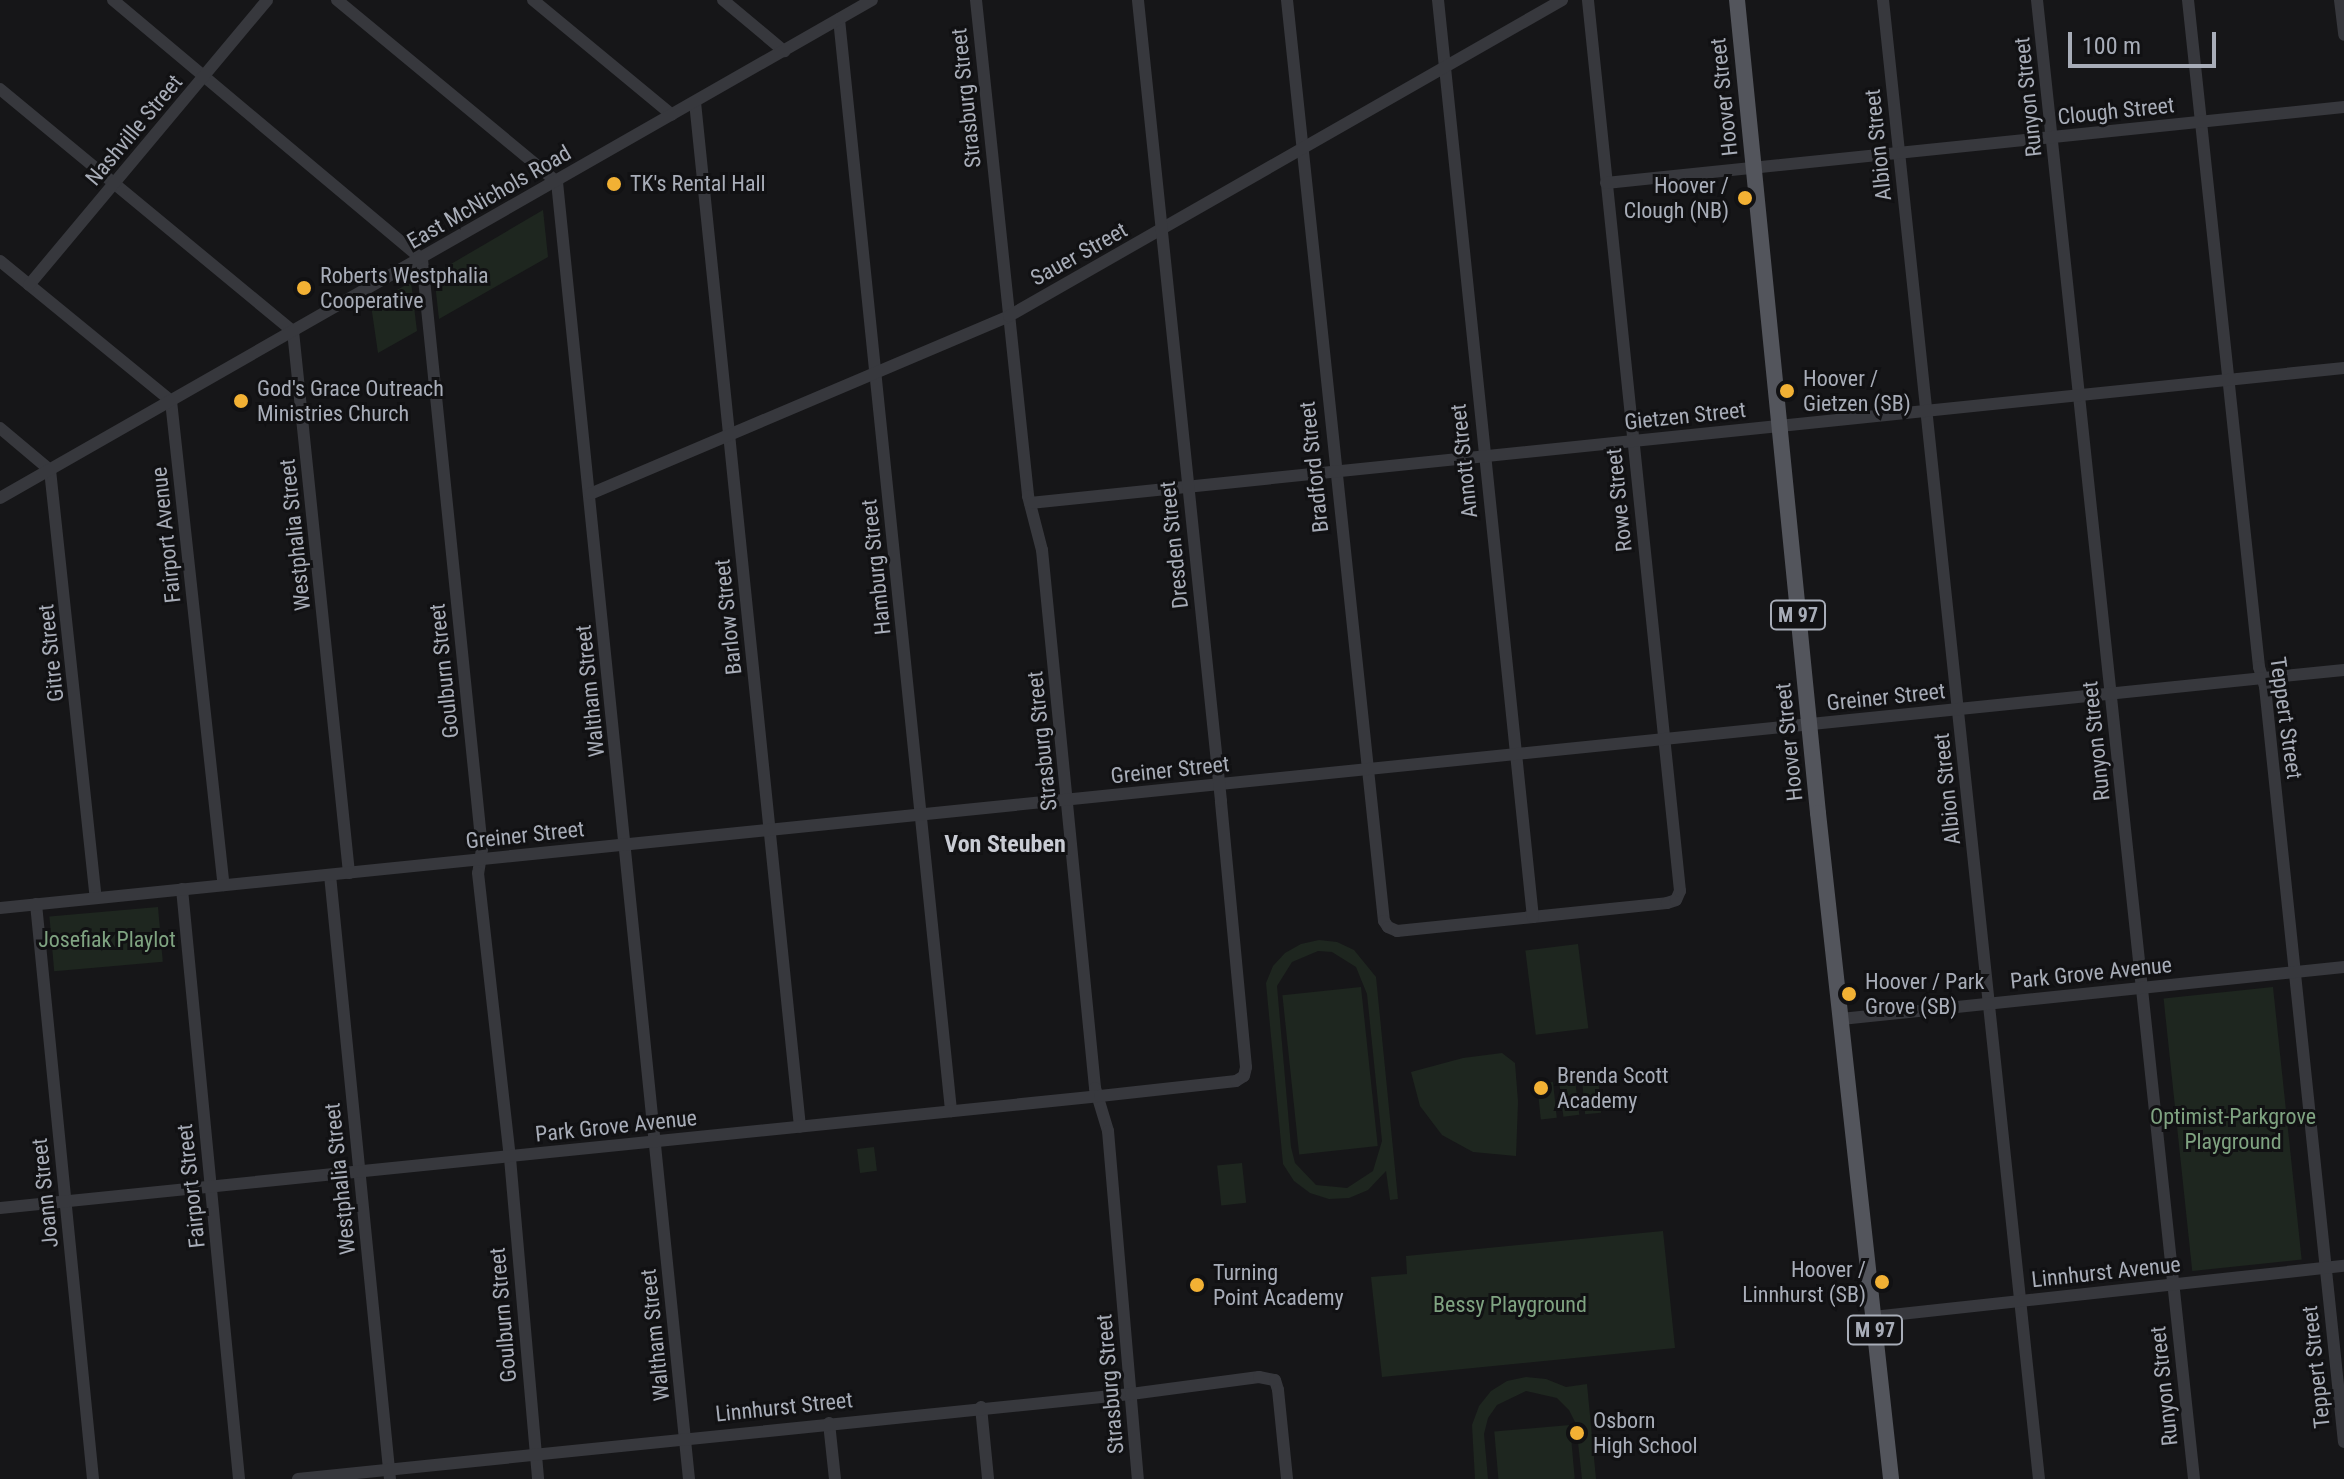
<!DOCTYPE html>
<html>
<head>
<meta charset="utf-8">
<style>
  body { margin:0 }
  #map { position:relative; width:2344px; height:1479px; overflow:hidden; background:#161618; font-family:"Roboto Condensed",sans-serif }
  div>[style] { position:absolute }
  [style*='--x'] { left:calc(var(--x)*1px); top:calc(var(--y)*1px); width:calc(var(--w)*1px); rotate:calc(var(--a)*1deg) }
  .green>* { inset:0; background:#1e261f; transform-origin:0 0 }
  .minor>* { height:12px; margin:-6px; padding:0 6px; transform-origin:6px; border-radius:6px; background:#37383d }
  .major>* { height:16px; margin:-8px; padding:0 8px; transform-origin:8px; border-radius:8px; background:#53555c }
  .dots>* { width:22px; height:22px; translate:-50% -50%; box-sizing:border-box; border:4px solid #111113; border-radius:50% }
  span { translate:-50% -50%; white-space:nowrap; text-align:center; line-height:1.15; -webkit-text-stroke:6px #111113; paint-order:stroke }
  .shield-label span { padding:2px 6px; background:#111113; border:2px solid; border-radius:6px; -webkit-text-stroke-width:0 }
  .shield-label { font-size:20px; color:#a8adb8; font-weight:700 }
  .street-label { font-size:22px; color:#a8adb8 }
  .poi-label { font-size:22px; color:#a8adb8 }
  .left { translate:0 -50%; text-align:left }
  .right { translate:-100% -50%; text-align:right }
  .park-label { font-size:22px; color:#7fa381 }
  .neighbourhood-label { font-size:24px; color:#c9ccd4; font-weight:700 }
  .scale { position:absolute; left:2068px; top:32px; width:148px; height:36px; box-sizing:border-box; border:4px solid #a8adb8; border-top:0; padding-left:10px; font-size:24px; line-height:28px; white-space:nowrap; color:#a8adb8; -webkit-text-stroke:6px #111113; paint-order:stroke }
</style>
</head>
<body>
<div id="map">
  <div class="green">
    <div style="clip-path:polygon(543px 210px,548px 257px,439px 319px,434px 274px)"></div>
    <div style="clip-path:polygon(411px 282px,417px 331px,378px 353px,371px 305px)"></div>
    <div style="left:158px;top:907px;width:55px;height:109px;rotate:85deg"></div>
    <div style="clip-path:polygon(evenodd,1319px 940px,1337px 942px,1354px 950px,1376px 977px,1398px 1199px,1390px 1200px,1386px 1171px,1368px 1190px,1349px 1198px,1329px 1199px,1310px 1193px,1294px 1181px,1283px 1164px,1266px 983px,1273px 966px,1285px 953px,1301px 944px,1319px 940px,1318px 951px,1332px 952px,1356px 967px,1367px 994px,1382px 1141px,1373px 1171px,1347px 1188px,1316px 1185px,1295px 1163px,1291px 1147px,1277px 986px,1292px 962px,1318px 951px)"></div>
    <div style="left:1578px;top:944px;width:85px;height:53px;rotate:83deg"></div>
    <div style="left:1361px;top:987px;width:160px;height:79px;rotate:84deg"></div>
    <div style="left:2273px;top:987px;width:274px;height:110px;rotate:84deg"></div>
    <div style="clip-path:polygon(1502px 1053px,1515px 1063px,1518px 1102px,1516px 1156px,1473px 1152px,1442px 1135px,1420px 1106px,1411px 1072px,1463px 1058px)"></div>
    <div style="left:1598px;top:1078px;width:35px;height:16px;rotate:85deg"></div>
    <div style="left:1575px;top:1080px;width:35px;height:16px;rotate:83deg"></div>
    <div style="left:1553px;top:1082px;width:36px;height:16px;rotate:84deg"></div>
    <div style="left:874px;top:1147px;width:24px;height:17px;rotate:83deg"></div>
    <div style="left:1242px;top:1163px;width:40px;height:25px;rotate:84deg"></div>
    <div style="clip-path:polygon(1663px 1231px,1675px 1348px,1382px 1377px,1371px 1277px,1407px 1274px,1406px 1256px)"></div>
    <div style="clip-path:polygon(1526px 1377px,1546px 1379px,1566px 1387px,1587px 1384px,1596px 1479px,1582px 1479px,1576px 1424px,1569px 1410px,1557px 1398px,1526px 1391px,1497px 1405px,1488px 1418px,1484px 1434px,1488px 1479px,1475px 1479px,1472px 1425px,1479px 1406px,1491px 1391px,1507px 1381px)"></div>
    <div style="left:1570px;top:1425px;width:54px;height:76px;rotate:85deg"></div>
  </div>
  <div class="minor">
    <div style="--x:113;--y:0;--w:403;--a:40"></div>
    <div style="--x:422;--y:259;--w:593;--a:84.19"></div>
    <div style="--x:482;--y:849;--w:24;--a:99"></div>
    <div style="--x:478;--y:873;--w:287;--a:83.6"></div>
    <div style="--x:510;--y:1158;--w:322;--a:85"></div>
    <div style="--x:337;--y:0;--w:286;--a:39.6"></div>
    <div style="--x:557;--y:182;--w:1304;--a:84.19"></div>
    <div style="--x:533;--y:0;--w:180;--a:39.6"></div>
    <div style="--x:723;--y:0;--w:80;--a:39.9"></div>
    <div style="--x:976;--y:0;--w:499;--a:84"></div>
    <div style="--x:1028;--y:496;--w:56;--a:75.5"></div>
    <div style="--x:1042;--y:550;--w:541;--a:84.37"></div>
    <div style="--x:1095;--y:1088;--w:45;--a:73.2"></div>
    <div style="--x:1108;--y:1131;--w:349;--a:85.1"></div>
    <div style="--x:1287;--y:0;--w:926;--a:83.99"></div>
    <div style="--x:1384;--y:921;--w:7;--a:56"></div>
    <div style="--x:1388;--y:927;--w:10;--a:24"></div>
    <div style="--x:1397;--y:931;--w:271;--a:-5.9"></div>
    <div style="--x:1667;--y:903;--w:9;--a:-18"></div>
    <div style="--x:1676;--y:900;--w:10;--a:-66"></div>
    <div style="--x:1680;--y:891;--w:896;--a:-95.9"></div>
    <div style="--x:1438;--y:0;--w:922;--a:84.09"></div>
    <div style="--x:1883;--y:0;--w:1487;--a:83.98"></div>
    <div style="--x:2037;--y:0;--w:1487;--a:83.94"></div>
    <div style="--x:2188;--y:0;--w:671;--a:83.92"></div>
    <div style="--x:2259;--y:667;--w:21;--a:73"></div>
    <div style="--x:2265;--y:687;--w:759;--a:84.03"></div>
    <div style="--x:2340;--y:0;--w:35;--a:83"></div>
    <div style="--x:839;--y:19;--w:1098;--a:84.14"></div>
    <div style="--x:0;--y:89;--w:380;--a:39.6"></div>
    <div style="--x:293;--y:331;--w:545;--a:84.1"></div>
    <div style="--x:695;--y:102;--w:1030;--a:84.15"></div>
    <div style="--x:1606;--y:183;--w:742;--a:-5.88"></div>
    <div style="--x:0;--y:261;--w:221;--a:39.3"></div>
    <div style="--x:171;--y:401;--w:487;--a:83.8"></div>
    <div style="--x:29;--y:285;--w:371;--a:-50.1"></div>
    <div style="--x:0;--y:428;--w:65;--a:40"></div>
    <div style="--x:50;--y:470;--w:430;--a:83.9"></div>
    <div style="--x:590;--y:494;--w:455;--a:-23"></div>
    <div style="--x:1009;--y:316;--w:637;--a:-29.74"></div>
    <div style="--x:0;--y:498;--w:1004;--a:-29.73"></div>
    <div style="--x:1030;--y:503;--w:1321;--a:-5.87"></div>
    <div style="--x:330;--y:875;--w:607;--a:84.33"></div>
    <div style="--x:182;--y:889;--w:593;--a:84.48"></div>
    <div style="--x:36;--y:904;--w:578;--a:84.34"></div>
    <div style="--x:0;--y:908;--w:2356;--a:-5.8"></div>
    <div style="--x:1841;--y:1019;--w:506;--a:-5.9"></div>
    <div style="--x:0;--y:1208;--w:1106;--a:-5.81"></div>
    <div style="--x:1100;--y:1096;--w:137;--a:-6.3"></div>
    <div style="--x:1236;--y:1081;--w:9;--a:-32"></div>
    <div style="--x:1244;--y:1076;--w:9;--a:-77"></div>
    <div style="--x:1246;--y:1067;--w:267;--a:-95.4"></div>
    <div style="--x:1221;--y:801;--w:805;--a:-95.92"></div>
    <div style="--x:1873;--y:1317;--w:474;--a:-6.2"></div>
    <div style="--x:981;--y:1407;--w:72;--a:84.4"></div>
    <div style="--x:829;--y:1423;--w:56;--a:83.9"></div>
    <div style="--x:298;--y:1479;--w:837;--a:-5.83"></div>
    <div style="--x:1131;--y:1394;--w:129;--a:-7.6"></div>
    <div style="--x:1259;--y:1377;--w:16;--a:11"></div>
    <div style="--x:1275;--y:1380;--w:10;--a:73"></div>
    <div style="--x:1278;--y:1390;--w:89;--a:84.2"></div>
  </div>
  <div class="major">
    <div style="--x:1737;--y:0;--w:817;--a:84.31"></div>
    <div style="--x:1818;--y:813;--w:670;--a:83.74"></div>
  </div>
  <div class="dots">
    <div style="left:614px;top:184px;background:#f2b134"></div>
    <div style="left:1745px;top:198px;background:#f2b134"></div>
    <div style="left:304px;top:288px;background:#f2b134"></div>
    <div style="left:1787px;top:391px;background:#f2b134"></div>
    <div style="left:241px;top:401px;background:#f2b134"></div>
    <div style="left:1849px;top:994px;background:#f2b134"></div>
    <div style="left:1541px;top:1088px;background:#f2b134"></div>
    <div style="left:1882px;top:1282px;background:#f2b134"></div>
    <div style="left:1197px;top:1285px;background:#f2b134"></div>
    <div style="left:1577px;top:1433px;background:#f2b134"></div>
  </div>
  <div class="shield-label">
    <span style="left:1798px;top:615px">M 97</span>
    <span style="left:1875px;top:1330px">M 97</span>
  </div>
  <div class="street-label">
    <span style="left:1724px;top:97px;rotate:-96deg">Hoover Street</span>
    <span style="left:2028px;top:97px;rotate:-96deg">Runyon Street</span>
    <span style="left:966px;top:98px;rotate:-96deg">Strasburg Street</span>
    <span style="left:2116px;top:111px;rotate:-6deg">Clough Street</span>
    <span style="left:134px;top:130px;rotate:-50deg">Nashville Street</span>
    <span style="left:1878px;top:145px;rotate:-96deg">Albion Street</span>
    <span style="left:489px;top:197px;rotate:-30deg">East McNichols Road</span>
    <span style="left:1079px;top:254px;rotate:-29deg">Sauer Street</span>
    <span style="left:1685px;top:416px;rotate:-6deg">Gietzen Street</span>
    <span style="left:1464px;top:461px;rotate:-96deg">Annott Street</span>
    <span style="left:1314px;top:467px;rotate:-96deg">Bradford Street</span>
    <span style="left:1619px;top:500px;rotate:-96deg">Rowe Street</span>
    <span style="left:166px;top:535px;rotate:-96deg">Fairport Avenue</span>
    <span style="left:295px;top:535px;rotate:-96deg">Westphalia Street</span>
    <span style="left:1174px;top:545px;rotate:-96deg">Dresden Street</span>
    <span style="left:876px;top:567px;rotate:-96deg">Hamburg Street</span>
    <span style="left:728px;top:617px;rotate:-96deg">Barlow Street</span>
    <span style="left:51px;top:653px;rotate:-96deg">Gitre Street</span>
    <span style="left:444px;top:671px;rotate:-96deg">Goulburn Street</span>
    <span style="left:590px;top:691px;rotate:-96deg">Waltham Street</span>
    <span style="left:1886px;top:697px;rotate:-6deg">Greiner Street</span>
    <span style="left:2286px;top:718px;rotate:82deg">Teppert Street</span>
    <span style="left:1042px;top:741px;rotate:-96deg">Strasburg Street</span>
    <span style="left:2096px;top:741px;rotate:-96deg">Runyon Street</span>
    <span style="left:1789px;top:742px;rotate:-96deg">Hoover Street</span>
    <span style="left:1170px;top:770px;rotate:-6deg">Greiner Street</span>
    <span style="left:1947px;top:789px;rotate:-96deg">Albion Street</span>
    <span style="left:525px;top:835px;rotate:-6deg">Greiner Street</span>
    <span style="left:2091px;top:973px;rotate:-6deg">Park Grove Avenue</span>
    <span style="left:616px;top:1126px;rotate:-6deg">Park Grove Avenue</span>
    <span style="left:340px;top:1179px;rotate:-96deg">Westphalia Street</span>
    <span style="left:191px;top:1186px;rotate:-96deg">Fairport Street</span>
    <span style="left:45px;top:1193px;rotate:-96deg">Joann Street</span>
    <span style="left:2106px;top:1272px;rotate:-6deg">Linnhurst Avenue</span>
    <span style="left:503px;top:1315px;rotate:-95deg">Goulburn Street</span>
    <span style="left:655px;top:1335px;rotate:-96deg">Waltham Street</span>
    <span style="left:2316px;top:1367px;rotate:-96deg">Teppert Street</span>
    <span style="left:1110px;top:1384px;rotate:-95deg">Strasburg Street</span>
    <span style="left:2164px;top:1386px;rotate:-96deg">Runyon Street</span>
    <span style="left:784px;top:1407px;rotate:-6deg">Linnhurst Street</span>
  </div>
  <div class="poi-label">
    <span class="left" style="left:630px;top:184px">TK's Rental Hall</span>
    <span class="right" style="left:1729px;top:198px">Hoover /<br>Clough (NB)</span>
    <span class="left" style="left:320px;top:288px">Roberts Westphalia<br>Cooperative</span>
    <span class="left" style="left:1803px;top:391px">Hoover /<br>Gietzen (SB)</span>
    <span class="left" style="left:257px;top:401px">God's Grace Outreach<br>Ministries Church</span>
    <span class="left" style="left:1865px;top:994px">Hoover / Park<br>Grove (SB)</span>
    <span class="left" style="left:1557px;top:1088px">Brenda Scott<br>Academy</span>
    <span class="right" style="left:1866px;top:1282px">Hoover /<br>Linnhurst (SB)</span>
    <span class="left" style="left:1213px;top:1285px">Turning<br>Point Academy</span>
    <span class="left" style="left:1593px;top:1433px">Osborn<br>High School</span>
  </div>
  <div class="park-label">
    <span style="left:107px;top:940px">Josefiak Playlot</span>
    <span style="left:2233px;top:1129px">Optimist-Parkgrove<br>Playground</span>
    <span style="left:1510px;top:1305px">Bessy Playground</span>
  </div>
  <div class="neighbourhood-label">
    <span style="left:1005px;top:845px">Von Steuben</span>
  </div>
  <div class="scale">100 m</div>
</div>
</body>
</html>
